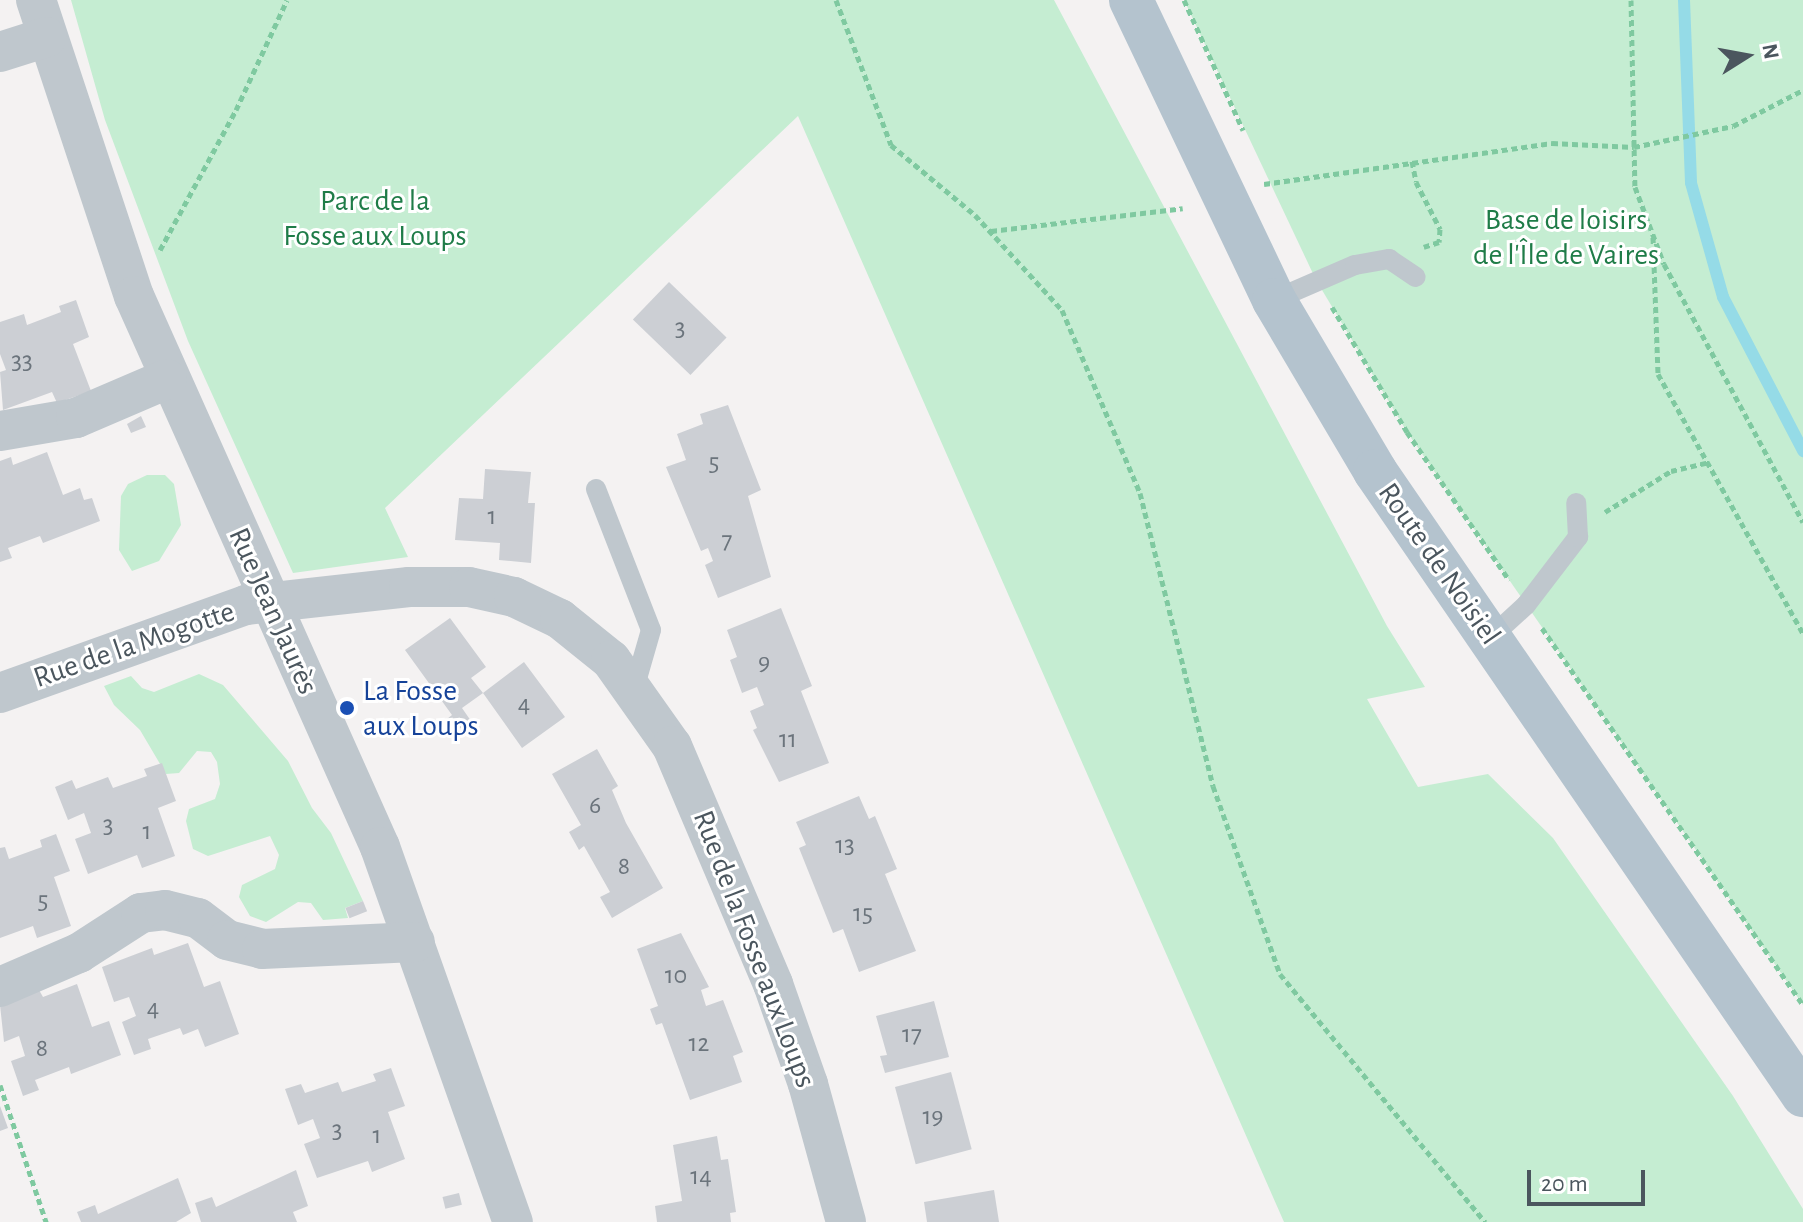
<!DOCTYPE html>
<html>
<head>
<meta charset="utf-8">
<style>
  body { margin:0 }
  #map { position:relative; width:1803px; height:1222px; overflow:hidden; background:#f4f2f2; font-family:"Alegreya Sans",sans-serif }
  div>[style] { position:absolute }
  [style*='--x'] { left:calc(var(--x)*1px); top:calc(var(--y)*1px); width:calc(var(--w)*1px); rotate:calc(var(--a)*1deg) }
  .green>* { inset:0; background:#c5edd2 }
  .stream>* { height:12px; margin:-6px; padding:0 6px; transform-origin:6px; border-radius:6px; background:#95dbe7 }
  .building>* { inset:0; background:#cccfd4; transform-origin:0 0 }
  .path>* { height:5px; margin-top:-2.5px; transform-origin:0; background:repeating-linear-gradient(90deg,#7fc9a0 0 6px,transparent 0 10px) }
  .lane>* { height:20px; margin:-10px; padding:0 10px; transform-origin:10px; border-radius:10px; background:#bfc7cd }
  .street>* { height:40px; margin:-20px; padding:0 20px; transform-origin:20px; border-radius:20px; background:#bfc7cd }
  .primary>* { height:44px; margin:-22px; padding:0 22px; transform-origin:22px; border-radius:22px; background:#b4c3ce }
  .dots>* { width:22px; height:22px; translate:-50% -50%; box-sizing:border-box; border:4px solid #fff; border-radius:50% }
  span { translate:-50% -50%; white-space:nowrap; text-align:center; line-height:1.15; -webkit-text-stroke:6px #fff; paint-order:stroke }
  .number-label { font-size:26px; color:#6b747c }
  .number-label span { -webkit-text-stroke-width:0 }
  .park-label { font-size:30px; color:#1f7c48 }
  .street-label { font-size:30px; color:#4b565e }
  .transit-label { font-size:30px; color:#164399 }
  .left { translate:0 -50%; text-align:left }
  .north { position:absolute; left:1707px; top:16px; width:80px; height:80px; -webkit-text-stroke:6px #fff; paint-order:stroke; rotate:79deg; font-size:22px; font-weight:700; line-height:32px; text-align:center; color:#4b565e }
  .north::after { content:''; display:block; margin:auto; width:28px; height:36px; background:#4b565e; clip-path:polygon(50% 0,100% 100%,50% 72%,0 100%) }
  .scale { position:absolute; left:1527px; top:1170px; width:118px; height:36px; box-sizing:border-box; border:4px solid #4b565e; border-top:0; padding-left:10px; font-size:24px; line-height:28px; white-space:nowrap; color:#4b565e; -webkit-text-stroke:6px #fff; paint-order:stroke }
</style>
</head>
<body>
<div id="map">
  <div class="green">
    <div style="clip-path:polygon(71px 0,1054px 0,1387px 626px,1425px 687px,1367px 699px,1418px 787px,1488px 774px,1553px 838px,1733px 1096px,1803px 1209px,1803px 1222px,1284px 1222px,798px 116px,385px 508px,408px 557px,293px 573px,188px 341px,105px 120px)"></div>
    <div style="clip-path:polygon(1184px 0,1803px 0,1803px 1005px,1407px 432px,1316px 280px)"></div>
    <div style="clip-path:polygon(147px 475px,165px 475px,174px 484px,181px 525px,159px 561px,132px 571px,119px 550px,121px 496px,128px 484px)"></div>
    <div style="clip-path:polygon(199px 674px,223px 685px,288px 761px,312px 808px,331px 833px,363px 901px,345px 908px,348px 918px,323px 920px,311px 903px,298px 902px,266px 922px,250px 916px,239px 897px,242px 885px,275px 869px,279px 855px,270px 836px,208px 856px,193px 849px,186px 821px,189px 809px,215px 799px,220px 784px,217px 762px,211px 752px,197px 751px,179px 773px,166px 774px,140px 730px,114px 705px,104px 686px,131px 676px,142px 688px,154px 692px)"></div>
  </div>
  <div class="stream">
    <div style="--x:1684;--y:0;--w:183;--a:87.8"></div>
    <div style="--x:1691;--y:183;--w:118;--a:74.3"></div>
    <div style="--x:1723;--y:297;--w:174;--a:62.5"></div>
  </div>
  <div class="building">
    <div style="left:669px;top:282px;width:80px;height:52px;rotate:44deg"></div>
    <div style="clip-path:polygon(76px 300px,89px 337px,73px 344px,91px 391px,57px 403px,52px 392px,3px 410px,0 372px,6px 370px,0 354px,0 322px,24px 314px,27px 325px,61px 312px,59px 306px)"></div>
    <div style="clip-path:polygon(728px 405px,761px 490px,748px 496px,771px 577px,718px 598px,705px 565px,713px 561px,708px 548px,701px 551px,666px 467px,686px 460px,677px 434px,703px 424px,700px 414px)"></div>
    <div style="clip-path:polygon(141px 416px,146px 427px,131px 433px,127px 424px)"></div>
    <div style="clip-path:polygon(47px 452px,63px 495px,80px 488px,84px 500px,92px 498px,100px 521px,43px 543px,40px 536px,8px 548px,12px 558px,0 562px,0 461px,11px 457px,13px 465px)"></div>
    <div style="clip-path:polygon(485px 469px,531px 472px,528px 503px,535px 503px,531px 563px,499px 560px,500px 543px,455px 540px,459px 498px,483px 499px)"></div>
    <div style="clip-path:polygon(781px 608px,812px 686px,801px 691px,829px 763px,779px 782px,753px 730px,757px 728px,750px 711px,764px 705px,757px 687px,742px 693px,730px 660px,737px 657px,727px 630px)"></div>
    <div style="clip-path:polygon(450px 618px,486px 667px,471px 678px,483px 693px,524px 662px,565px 717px,522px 748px,483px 693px,462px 708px,471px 721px,456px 731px,447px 719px,452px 715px,405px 650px)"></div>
    <div style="clip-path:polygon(597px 749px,618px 786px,612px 790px,626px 823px,663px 888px,612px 918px,600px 897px,610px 892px,584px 846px,579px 850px,569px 832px,581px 825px,552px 774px)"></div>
    <div style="clip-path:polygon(162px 763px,176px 801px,158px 808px,175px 856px,142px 868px,137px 855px,88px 874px,75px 839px,91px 833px,84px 813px,68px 820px,55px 787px,72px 780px,76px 789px,108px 777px,113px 788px,147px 776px,144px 769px)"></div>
    <div style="clip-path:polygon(859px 796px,869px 819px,875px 816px,897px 869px,885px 874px,916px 951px,859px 972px,843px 929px,833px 933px,799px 848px,806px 845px,796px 822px)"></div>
    <div style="clip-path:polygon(56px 834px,70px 871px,54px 877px,71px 926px,37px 938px,33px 926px,0 938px,0 848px,5px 847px,9px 859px,42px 847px,40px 840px)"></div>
    <div style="left:363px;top:901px;width:11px;height:19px;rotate:68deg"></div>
    <div style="clip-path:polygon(681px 933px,709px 987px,701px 990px,706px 1006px,723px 1000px,743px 1052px,733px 1056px,742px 1082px,690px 1100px,662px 1023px,656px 1025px,650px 1009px,658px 1006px,637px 949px)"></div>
    <div style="clip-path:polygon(188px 943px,204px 987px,220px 981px,239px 1034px,205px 1047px,198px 1029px,183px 1035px,180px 1028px,148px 1039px,151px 1049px,134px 1055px,122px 1022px,136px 1016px,129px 997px,114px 1002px,102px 967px,152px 948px,154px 955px)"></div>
    <div style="clip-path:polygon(77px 984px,92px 1027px,109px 1021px,121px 1055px,71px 1074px,69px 1067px,35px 1080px,39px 1090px,23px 1096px,11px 1061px,25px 1056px,19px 1036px,4px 1042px,0 1005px,39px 990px,43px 997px)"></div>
    <div style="clip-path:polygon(934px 1001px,949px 1057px,885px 1073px,880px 1056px,887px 1055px,876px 1016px)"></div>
    <div style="clip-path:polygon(391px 1068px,405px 1106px,388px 1112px,405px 1159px,372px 1172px,368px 1161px,317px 1178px,304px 1144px,320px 1138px,313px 1119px,298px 1125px,285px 1089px,301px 1084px,305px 1093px,338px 1082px,342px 1092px,376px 1081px,373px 1074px)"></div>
    <div style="left:951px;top:1072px;width:80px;height:58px;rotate:75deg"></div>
    <div style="clip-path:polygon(0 1106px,8px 1128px,0 1131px)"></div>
    <div style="clip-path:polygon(717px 1136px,721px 1160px,728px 1159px,736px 1212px,730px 1213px,731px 1222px,657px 1222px,655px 1206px,682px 1201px,673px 1145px)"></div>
    <div style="clip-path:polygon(296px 1170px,308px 1206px,293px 1212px,297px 1222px,201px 1222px,195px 1203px,212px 1197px,216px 1207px)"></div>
    <div style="clip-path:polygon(178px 1178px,191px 1213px,176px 1222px,81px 1222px,77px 1212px,95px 1205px,98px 1214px)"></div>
    <div style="clip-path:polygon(994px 1190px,999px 1222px,927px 1222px,924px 1202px)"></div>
    <div style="left:459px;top:1193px;width:12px;height:17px;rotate:76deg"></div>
  </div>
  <div class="path">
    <div style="--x:836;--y:0;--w:155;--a:69.2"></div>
    <div style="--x:891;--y:145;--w:109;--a:39.8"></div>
    <div style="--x:975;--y:215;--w:129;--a:47.5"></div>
    <div style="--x:1062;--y:310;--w:199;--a:66.9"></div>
    <div style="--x:1140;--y:493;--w:302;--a:76"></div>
    <div style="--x:1213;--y:786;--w:200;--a:70.4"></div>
    <div style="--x:1280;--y:974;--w:322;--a:50.4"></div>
    <div style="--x:1184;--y:0;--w:143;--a:65.6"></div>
    <div style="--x:1631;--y:0;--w:187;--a:88.8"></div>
    <div style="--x:1635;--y:187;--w:82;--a:69.4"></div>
    <div style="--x:1664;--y:264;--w:293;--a:61.7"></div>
    <div style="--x:1412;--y:161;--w:21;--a:79"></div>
    <div style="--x:1416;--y:182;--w:53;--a:62.9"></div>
    <div style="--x:1440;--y:229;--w:13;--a:94"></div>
    <div style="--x:1439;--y:242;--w:16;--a:162"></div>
    <div style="--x:1264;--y:184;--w:291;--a:-8.1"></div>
    <div style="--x:1552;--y:143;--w:82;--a:2.8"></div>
    <div style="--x:1634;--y:147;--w:101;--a:-12"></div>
    <div style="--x:1733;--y:126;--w:79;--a:-27.2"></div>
    <div style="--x:991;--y:231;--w:193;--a:-6.8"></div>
    <div style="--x:1653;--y:237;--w:137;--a:87.9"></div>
    <div style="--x:1658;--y:374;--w:297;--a:60.8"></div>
    <div style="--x:160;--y:250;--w:159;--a:-61.5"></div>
    <div style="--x:236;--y:110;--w:121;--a:-65.1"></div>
    <div style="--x:1332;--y:307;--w:146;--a:59"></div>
    <div style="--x:1407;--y:432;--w:180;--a:55.4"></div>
    <div style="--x:1605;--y:512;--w:78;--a:-31.8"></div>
    <div style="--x:1671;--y:471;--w:37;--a:-13"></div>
    <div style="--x:1542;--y:628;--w:459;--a:55.3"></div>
    <div style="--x:0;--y:1085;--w:145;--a:71.4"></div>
  </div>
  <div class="lane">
    <div style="--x:1274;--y:300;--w:88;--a:-23.4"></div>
    <div style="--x:1355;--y:265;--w:35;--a:-10"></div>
    <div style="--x:1389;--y:259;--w:32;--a:34"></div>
    <div style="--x:596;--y:489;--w:151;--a:68.7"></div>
    <div style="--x:651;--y:630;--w:61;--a:106.1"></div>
    <div style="--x:1490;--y:638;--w:49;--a:-42.5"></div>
    <div style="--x:1526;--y:605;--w:86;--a:-52.6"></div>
    <div style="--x:1578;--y:537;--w:34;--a:-93"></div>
  </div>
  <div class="street">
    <div style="--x:36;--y:0;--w:312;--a:71.7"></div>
    <div style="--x:134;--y:296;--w:603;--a:65.94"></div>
    <div style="--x:380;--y:847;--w:398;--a:70.5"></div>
    <div style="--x:0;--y:52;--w:49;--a:-17.7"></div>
    <div style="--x:0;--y:431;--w:77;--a:-9.7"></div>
    <div style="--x:76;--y:418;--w:99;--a:-23.2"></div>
    <div style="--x:0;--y:693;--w:261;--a:-19.7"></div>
    <div style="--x:246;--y:605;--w:164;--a:-6.3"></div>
    <div style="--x:409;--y:587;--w:60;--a:0"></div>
    <div style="--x:469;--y:587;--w:46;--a:12.5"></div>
    <div style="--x:514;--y:597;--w:51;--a:25.6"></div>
    <div style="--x:560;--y:619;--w:65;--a:38.8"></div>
    <div style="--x:611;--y:660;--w:105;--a:54.7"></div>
    <div style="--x:672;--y:746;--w:259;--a:67"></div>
    <div style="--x:773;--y:984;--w:106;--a:70.7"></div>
    <div style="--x:808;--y:1084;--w:143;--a:74.6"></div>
    <div style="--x:0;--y:987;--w:86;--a:-23.3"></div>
    <div style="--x:79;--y:953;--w:74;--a:-32.8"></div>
    <div style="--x:141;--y:913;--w:24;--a:-7"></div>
    <div style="--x:165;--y:910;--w:34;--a:14"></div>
    <div style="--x:198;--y:918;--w:36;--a:37"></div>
    <div style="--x:227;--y:940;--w:36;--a:14"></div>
    <div style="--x:262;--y:949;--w:153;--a:-2.6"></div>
  </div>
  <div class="primary">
    <div style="--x:1131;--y:0;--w:332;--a:64.5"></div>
    <div style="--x:1274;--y:300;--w:199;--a:59.4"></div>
    <div style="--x:1375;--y:471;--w:757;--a:55.55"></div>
  </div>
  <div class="dots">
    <div style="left:347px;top:708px;background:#1a4fb4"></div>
  </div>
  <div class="number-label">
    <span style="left:680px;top:329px">3</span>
    <span style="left:22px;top:362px">33</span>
    <span style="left:714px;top:463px">5</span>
    <span style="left:492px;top:517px">1</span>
    <span style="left:727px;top:541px">7</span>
    <span style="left:764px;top:663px">9</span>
    <span style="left:524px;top:705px">4</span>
    <span style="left:788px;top:740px">11</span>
    <span style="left:595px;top:806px">6</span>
    <span style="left:108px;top:826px">3</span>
    <span style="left:147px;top:832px">1</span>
    <span style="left:845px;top:846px">13</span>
    <span style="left:624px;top:867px">8</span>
    <span style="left:43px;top:901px">5</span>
    <span style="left:863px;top:914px">15</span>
    <span style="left:676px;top:976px">10</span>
    <span style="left:153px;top:1009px">4</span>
    <span style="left:912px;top:1035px">17</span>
    <span style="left:699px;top:1044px">12</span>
    <span style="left:42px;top:1049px">8</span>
    <span style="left:933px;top:1117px">19</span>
    <span style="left:337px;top:1131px">3</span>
    <span style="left:377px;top:1136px">1</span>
    <span style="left:701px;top:1177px">14</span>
  </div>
  <div class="park-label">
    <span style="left:375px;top:218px">Parc de la<br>Fosse aux Loups</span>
    <span style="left:1566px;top:237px">Base de loisirs<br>de l'Île de Vaires</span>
  </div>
  <div class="street-label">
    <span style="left:1439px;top:564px;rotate:55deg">Route de Noisiel</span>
    <span style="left:273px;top:611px;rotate:66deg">Rue Jean Jaurès</span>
    <span style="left:134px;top:645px;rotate:-19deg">Rue de la Mogotte</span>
    <span style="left:754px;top:949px;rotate:69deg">Rue de la Fosse aux Loups</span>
  </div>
  <div class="transit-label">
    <span class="left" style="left:363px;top:708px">La Fosse<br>aux Loups</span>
  </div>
  <div class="north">N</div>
  <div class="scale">20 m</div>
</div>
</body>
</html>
